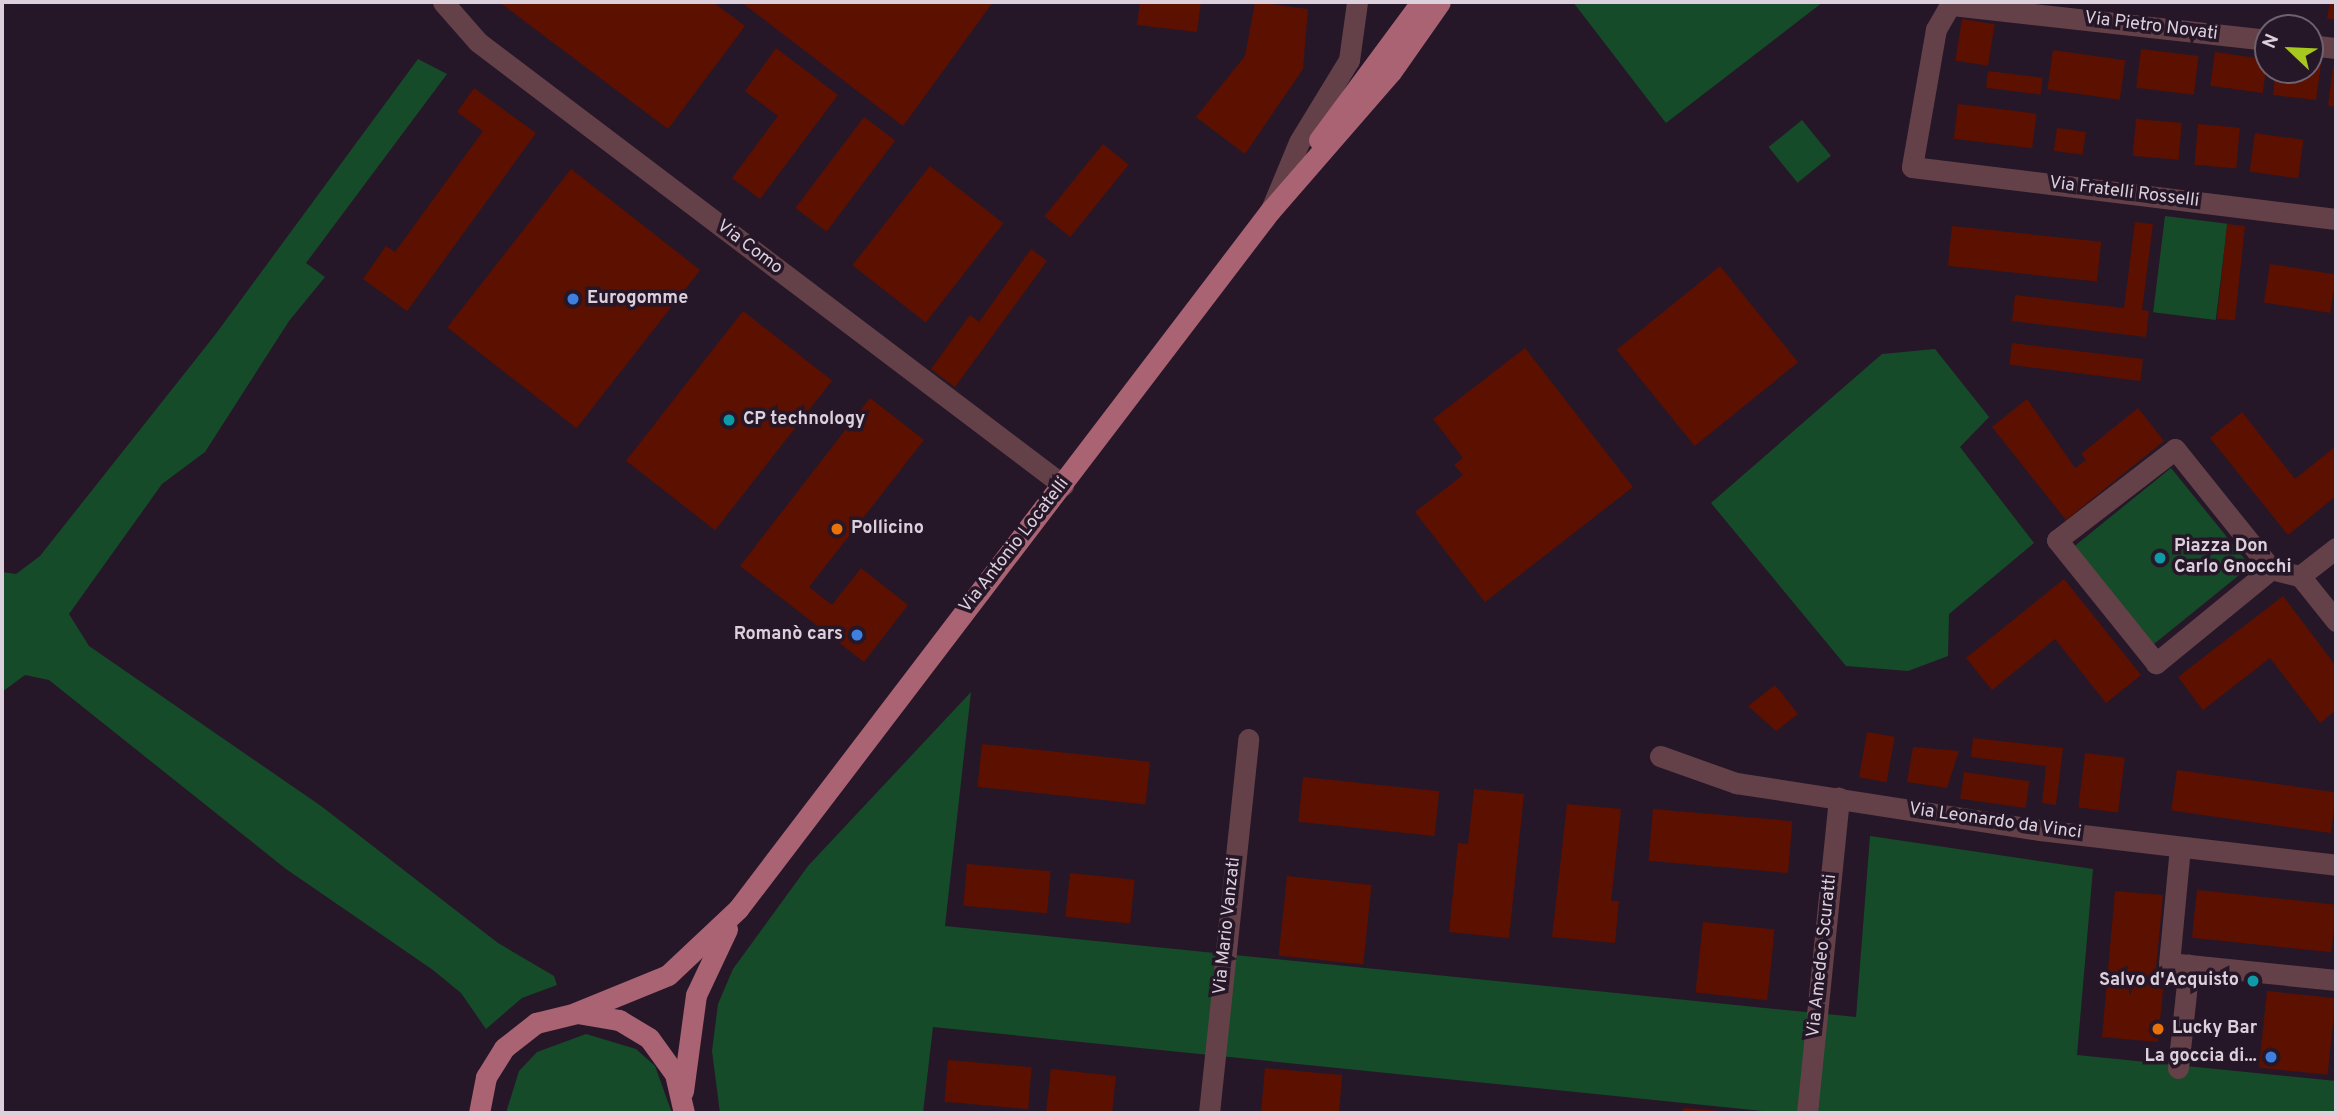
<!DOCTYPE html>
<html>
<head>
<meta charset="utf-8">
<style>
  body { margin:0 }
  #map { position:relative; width:2338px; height:1115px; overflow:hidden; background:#261728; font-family:Overpass,sans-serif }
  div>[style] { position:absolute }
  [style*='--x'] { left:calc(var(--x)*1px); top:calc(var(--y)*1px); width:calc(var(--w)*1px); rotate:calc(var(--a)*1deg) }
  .green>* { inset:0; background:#154b29; transform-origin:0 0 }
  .building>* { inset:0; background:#5b1000; transform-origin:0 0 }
  .minor>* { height:21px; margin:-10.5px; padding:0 10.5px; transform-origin:10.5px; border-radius:10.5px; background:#644148 }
  .major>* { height:21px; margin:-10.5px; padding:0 10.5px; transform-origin:10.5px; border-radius:10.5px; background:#aa6373 }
  .dots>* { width:19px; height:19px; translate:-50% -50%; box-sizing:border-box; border:4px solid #261728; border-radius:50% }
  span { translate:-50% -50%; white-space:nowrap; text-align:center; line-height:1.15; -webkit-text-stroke:7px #261728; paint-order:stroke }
  .street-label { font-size:18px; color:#dbd0dc }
  .poi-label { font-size:18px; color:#dbd0dc; font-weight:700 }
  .left { translate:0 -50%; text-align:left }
  .right { translate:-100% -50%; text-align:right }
  .frame { position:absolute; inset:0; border:4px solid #dbd0dc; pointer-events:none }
  .north { position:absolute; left:2254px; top:14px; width:70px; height:70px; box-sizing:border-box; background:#261728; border:2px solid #6e6170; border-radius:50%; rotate:293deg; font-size:19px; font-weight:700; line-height:28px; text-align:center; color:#dbd0dc }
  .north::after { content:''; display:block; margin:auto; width:24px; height:32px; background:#a7c81f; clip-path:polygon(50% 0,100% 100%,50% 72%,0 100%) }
</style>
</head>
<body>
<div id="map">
  <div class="green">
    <div style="clip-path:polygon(1573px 2px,1823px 2px,1666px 123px)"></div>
    <div style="clip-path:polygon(418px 59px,447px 74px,306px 263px,325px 277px,289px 321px,205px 452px,162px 484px,69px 614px,89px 646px,321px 806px,498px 943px,554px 976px,557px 985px,522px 998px,486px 1029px,461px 993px,433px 970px,286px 869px,49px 680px,25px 675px,2px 692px,2px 572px,16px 574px,40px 556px,215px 335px)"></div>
    <div style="left:1802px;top:120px;width:46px;height:43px;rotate:51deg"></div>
    <div style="left:2165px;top:216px;width:63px;height:97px;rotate:7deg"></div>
    <div style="clip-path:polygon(1935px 349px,1989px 417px,1960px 447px,2034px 543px,1949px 614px,1948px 656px,1908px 671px,1846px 666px,1711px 503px,1882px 354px)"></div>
    <div style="left:2171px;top:468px;width:126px;height:124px;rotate:51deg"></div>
    <div style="clip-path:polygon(971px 692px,945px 926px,1856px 1017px,1870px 836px,2093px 869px,2077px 1055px,2336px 1081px,2336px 1113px,1782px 1113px,933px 1027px,923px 1113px,720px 1113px,712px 1051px,718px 1004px,733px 969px,808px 866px)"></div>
    <div style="clip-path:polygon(586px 1034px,636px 1049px,655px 1066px,672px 1113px,506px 1113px,519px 1071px,537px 1052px)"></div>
  </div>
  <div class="building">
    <div style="clip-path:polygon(499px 2px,713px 2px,745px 26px,668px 129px)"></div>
    <div style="clip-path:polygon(741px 2px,993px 2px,903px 126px)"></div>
    <div style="clip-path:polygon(1140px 2px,1201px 2px,1197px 32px,1137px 25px)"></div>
    <div style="clip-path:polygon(1255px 2px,1308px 9px,1303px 69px,1245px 154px,1196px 117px,1245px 56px)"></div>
    <div style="clip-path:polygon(2330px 2px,2336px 2px,2336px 20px,2327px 18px)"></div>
    <div style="left:1962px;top:19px;width:33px;height:42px;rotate:9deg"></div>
    <div style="clip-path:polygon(776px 48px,838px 95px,760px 199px,732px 178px,778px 116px,745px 91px)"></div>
    <div style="left:2141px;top:49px;width:58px;height:39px;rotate:7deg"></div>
    <div style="left:2053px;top:50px;width:73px;height:40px;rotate:8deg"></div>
    <div style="left:2215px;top:52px;width:53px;height:34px;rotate:8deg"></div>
    <div style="clip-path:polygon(2310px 62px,2321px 64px,2316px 100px,2273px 95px,2276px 70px,2310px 70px)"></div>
    <div style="clip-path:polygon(2333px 66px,2336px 66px,2336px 107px,2328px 106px)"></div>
    <div style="left:1988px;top:71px;width:55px;height:17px;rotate:7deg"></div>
    <div style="clip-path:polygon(474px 88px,536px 133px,407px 311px,363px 279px,386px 246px,395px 252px,483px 131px,457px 112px)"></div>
    <div style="left:1958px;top:104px;width:79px;height:35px;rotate:7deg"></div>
    <div style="left:864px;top:117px;width:39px;height:114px;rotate:37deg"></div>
    <div style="left:2136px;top:119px;width:46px;height:37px;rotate:5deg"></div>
    <div style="left:2198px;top:124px;width:42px;height:41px;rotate:5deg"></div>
    <div style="left:2057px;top:128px;width:29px;height:23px;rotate:8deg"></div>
    <div style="left:2255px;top:133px;width:49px;height:39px;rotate:8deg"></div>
    <div style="left:1103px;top:144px;width:33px;height:93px;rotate:39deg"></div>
    <div style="left:930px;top:166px;width:93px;height:126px;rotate:38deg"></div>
    <div style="left:571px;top:169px;width:164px;height:201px;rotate:38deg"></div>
    <div style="clip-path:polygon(2135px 222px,2153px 224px,2142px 310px,2149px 311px,2146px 337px,2012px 321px,2015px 295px,2124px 308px)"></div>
    <div style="left:2227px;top:224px;width:18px;height:95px;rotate:6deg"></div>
    <div style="left:1952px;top:226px;width:150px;height:40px;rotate:6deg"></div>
    <div style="clip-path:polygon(1031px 249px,1047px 261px,955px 387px,931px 369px,970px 315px,979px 322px)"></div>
    <div style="left:2270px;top:264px;width:67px;height:39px;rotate:9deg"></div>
    <div style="left:1720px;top:266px;width:124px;height:133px;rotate:51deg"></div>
    <div style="left:743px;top:311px;width:113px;height:190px;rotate:38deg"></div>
    <div style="left:2012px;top:343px;width:132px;height:22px;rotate:7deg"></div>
    <div style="clip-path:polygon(1525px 348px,1633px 487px,1485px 602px,1415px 512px,1463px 475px,1454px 465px,1463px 458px,1433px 419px)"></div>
    <div style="clip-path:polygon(870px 398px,924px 440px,809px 587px,832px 605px,861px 568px,908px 605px,864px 662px,740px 566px)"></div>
    <div style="clip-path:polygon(2027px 399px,2075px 468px,2086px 460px,2081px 454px,2138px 408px,2164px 441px,2066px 520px,1992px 427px)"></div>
    <div style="clip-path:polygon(2242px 412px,2295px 479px,2336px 446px,2336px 496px,2288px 535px,2210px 438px)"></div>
    <div style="clip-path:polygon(2064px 579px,2141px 675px,2106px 703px,2055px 639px,1992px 690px,1966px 658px)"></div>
    <div style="clip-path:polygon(2283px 596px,2336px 666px,2336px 710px,2320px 723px,2270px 658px,2203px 710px,2178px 677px)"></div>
    <div style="clip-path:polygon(1775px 685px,1798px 714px,1776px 731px,1748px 706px)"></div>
    <div style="left:1867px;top:732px;width:28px;height:46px;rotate:10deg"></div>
    <div style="clip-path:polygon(1973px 738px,2063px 748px,2056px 805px,2042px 803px,2046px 766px,1971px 757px)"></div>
    <div style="left:982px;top:744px;width:169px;height:43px;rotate:6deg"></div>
    <div style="clip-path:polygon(1913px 747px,1959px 751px,1947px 788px,1907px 782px)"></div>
    <div style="left:2085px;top:753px;width:40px;height:55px;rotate:7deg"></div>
    <div style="left:2177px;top:770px;width:161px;height:41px;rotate:8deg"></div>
    <div style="left:1964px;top:772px;width:66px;height:27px;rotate:8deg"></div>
    <div style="left:1303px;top:777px;width:137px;height:45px;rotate:6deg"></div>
    <div style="clip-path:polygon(1474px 789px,1524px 794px,1509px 938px,1449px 932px,1458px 843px,1468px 844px)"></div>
    <div style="clip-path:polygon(1567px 804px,1621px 809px,1611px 901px,1619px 901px,1615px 943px,1552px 937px)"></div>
    <div style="left:1653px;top:809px;width:140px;height:52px;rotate:5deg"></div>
    <div style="left:967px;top:864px;width:84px;height:42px;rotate:5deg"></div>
    <div style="left:1070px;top:873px;width:65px;height:44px;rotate:6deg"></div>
    <div style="left:1287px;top:876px;width:85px;height:80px;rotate:6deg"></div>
    <div style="left:2197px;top:890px;width:140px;height:48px;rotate:6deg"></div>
    <div style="clip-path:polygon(2115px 891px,2163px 895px,2155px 979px,2164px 980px,2158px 1042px,2102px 1037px)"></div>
    <div style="left:1703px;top:922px;width:72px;height:71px;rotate:6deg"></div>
    <div style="left:2267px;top:991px;width:69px;height:77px;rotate:6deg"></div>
    <div style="left:948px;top:1060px;width:84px;height:42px;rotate:5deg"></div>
    <div style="clip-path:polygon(1265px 1068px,1342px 1075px,1339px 1113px,1261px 1113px)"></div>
    <div style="clip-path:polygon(1051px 1069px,1116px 1076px,1112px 1113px,1046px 1113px)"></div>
    <div style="clip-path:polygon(1683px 1108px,1721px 1111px,1721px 1113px,1683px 1113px)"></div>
  </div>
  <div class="minor">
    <div style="--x:443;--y:2;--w:53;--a:48.8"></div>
    <div style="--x:478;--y:42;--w:734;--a:37.14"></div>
    <div style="--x:2268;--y:40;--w:320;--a:-173.7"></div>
    <div style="--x:1950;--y:5;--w:28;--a:120"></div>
    <div style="--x:1936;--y:29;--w:140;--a:99.9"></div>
    <div style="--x:1912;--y:167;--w:427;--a:7"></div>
    <div style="--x:2310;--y:45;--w:26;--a:7"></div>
    <div style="--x:1272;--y:207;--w:70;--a:-67.4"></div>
    <div style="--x:1299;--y:142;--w:96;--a:-58.6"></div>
    <div style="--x:1349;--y:60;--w:59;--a:-82.1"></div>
    <div style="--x:2336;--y:548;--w:46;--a:142.1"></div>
    <div style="--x:2300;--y:576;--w:58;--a:51.3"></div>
    <div style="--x:2271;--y:569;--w:149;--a:140.7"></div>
    <div style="--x:2156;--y:663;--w:158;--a:-128.8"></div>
    <div style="--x:2057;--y:540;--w:149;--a:-37.6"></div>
    <div style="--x:2175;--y:449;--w:154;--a:51.3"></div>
    <div style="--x:2271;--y:569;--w:30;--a:14"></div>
    <div style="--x:1660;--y:756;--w:81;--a:19.6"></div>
    <div style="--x:1736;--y:783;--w:308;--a:8.8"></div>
    <div style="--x:2040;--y:830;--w:298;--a:6.7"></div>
    <div style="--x:2180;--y:847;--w:117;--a:95.4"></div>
    <div style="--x:2169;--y:963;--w:168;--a:5.8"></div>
    <div style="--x:2178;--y:1068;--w:104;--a:-83.9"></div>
    <div style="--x:1209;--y:1113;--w:376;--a:-84"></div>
    <div style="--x:1807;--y:1113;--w:317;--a:-84.2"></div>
  </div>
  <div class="major">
    <div style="--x:1319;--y:140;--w:172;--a:-53.5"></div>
    <div style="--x:575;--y:1013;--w:100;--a:-22.2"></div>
    <div style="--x:668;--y:975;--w:96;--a:-43.3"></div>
    <div style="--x:738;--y:909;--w:878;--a:-52.69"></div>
    <div style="--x:1270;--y:211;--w:184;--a:-49"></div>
    <div style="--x:1391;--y:72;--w:85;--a:-55"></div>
    <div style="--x:683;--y:1091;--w:97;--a:-82.3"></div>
    <div style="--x:696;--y:995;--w:73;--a:-64.8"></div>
    <div style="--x:479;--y:1113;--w:37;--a:-79"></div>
    <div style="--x:486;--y:1077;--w:34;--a:-58"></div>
    <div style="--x:504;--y:1048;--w:41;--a:-38"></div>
    <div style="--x:536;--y:1023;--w:42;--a:-13.7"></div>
    <div style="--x:577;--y:1013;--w:43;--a:9.5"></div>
    <div style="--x:619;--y:1020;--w:35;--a:31"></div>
    <div style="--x:649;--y:1038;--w:44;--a:54.2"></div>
    <div style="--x:675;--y:1074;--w:40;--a:77"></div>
  </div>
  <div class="dots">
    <div style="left:573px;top:299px;background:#3f7fe0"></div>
    <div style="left:729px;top:420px;background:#0f9aa8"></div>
    <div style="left:837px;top:529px;background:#e8710a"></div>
    <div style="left:2160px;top:558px;background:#0f9aa8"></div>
    <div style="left:857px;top:635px;background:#3f7fe0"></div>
    <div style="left:2253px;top:981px;background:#0f9aa8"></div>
    <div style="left:2158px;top:1029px;background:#e8710a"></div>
    <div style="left:2271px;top:1057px;background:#3f7fe0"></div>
  </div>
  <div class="street-label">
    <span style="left:2151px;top:27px;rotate:7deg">Via Pietro Novati</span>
    <span style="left:2124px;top:193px;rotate:7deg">Via Fratelli Rosselli</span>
    <span style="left:749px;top:248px;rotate:37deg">Via Como</span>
    <span style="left:1015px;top:546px;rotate:-52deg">Via Antonio Locatelli</span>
    <span style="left:1995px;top:822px;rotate:8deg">Via Leonardo da Vinci</span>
    <span style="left:1228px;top:926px;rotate:-84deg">Via Mario Vanzati</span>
    <span style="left:1823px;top:956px;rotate:-84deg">Via Amedeo Scuratti</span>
  </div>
  <div class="poi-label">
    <span class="left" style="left:587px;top:299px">Eurogomme</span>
    <span class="left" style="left:743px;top:420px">CP technology</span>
    <span class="left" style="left:851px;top:529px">Pollicino</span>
    <span class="left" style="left:2174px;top:558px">Piazza Don<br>Carlo Gnocchi</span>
    <span class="right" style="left:843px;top:635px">Romanò cars</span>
    <span class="right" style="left:2239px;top:981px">Salvo d'Acquisto</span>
    <span class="left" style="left:2172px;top:1029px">Lucky Bar</span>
    <span class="right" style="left:2257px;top:1057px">La goccia di...</span>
  </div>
  <div class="frame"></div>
  <div class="north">N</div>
</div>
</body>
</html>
